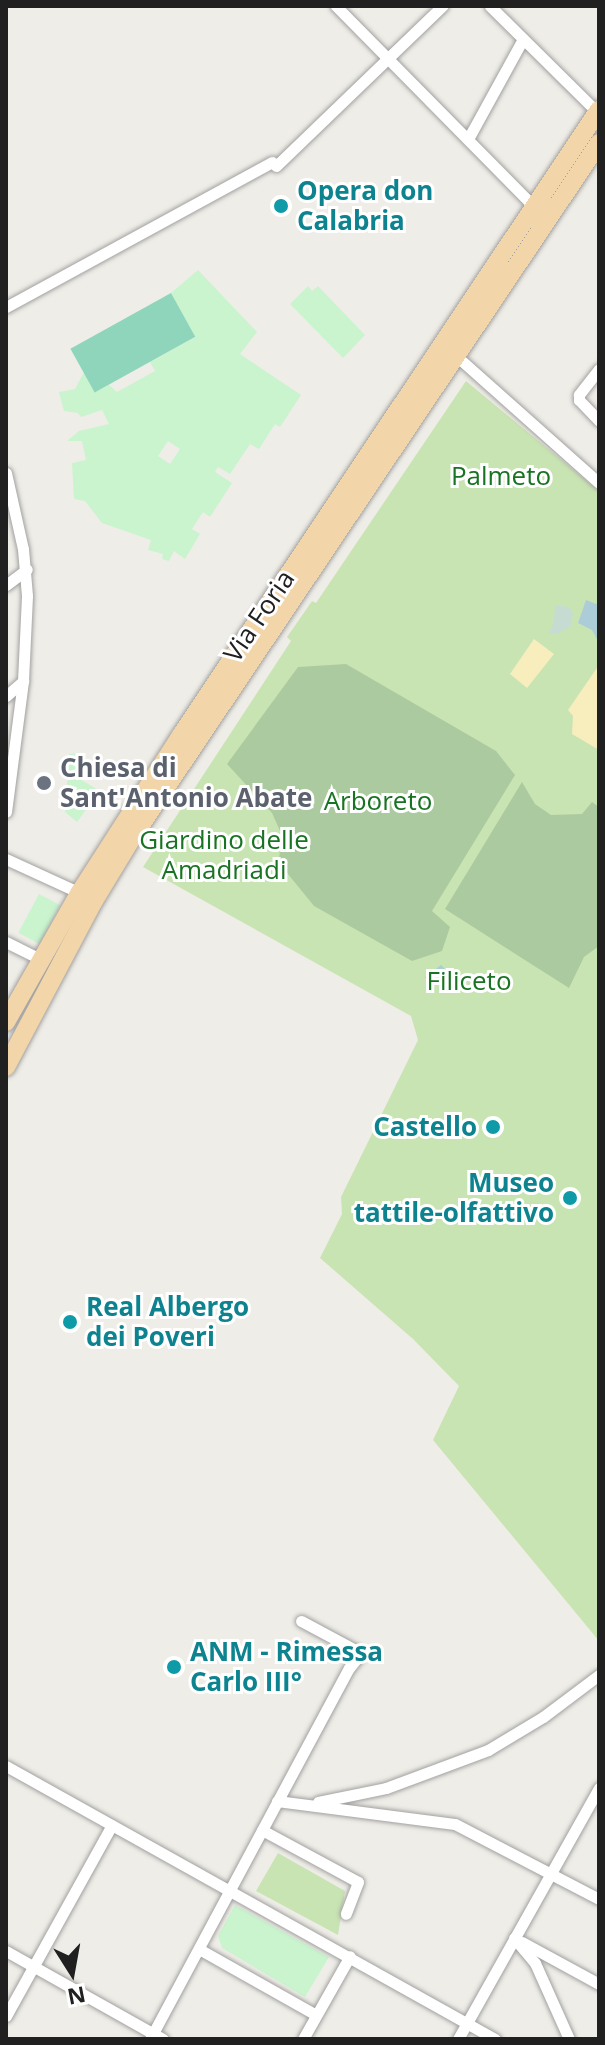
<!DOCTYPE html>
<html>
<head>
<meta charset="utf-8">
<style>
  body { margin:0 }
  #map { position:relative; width:605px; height:2045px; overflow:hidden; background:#efede7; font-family:"Open Sans",sans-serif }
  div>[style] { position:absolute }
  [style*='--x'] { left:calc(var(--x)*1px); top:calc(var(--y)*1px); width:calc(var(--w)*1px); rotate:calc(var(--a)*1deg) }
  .grass>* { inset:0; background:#c9e4b3 }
  .forest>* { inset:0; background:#abcaa0 }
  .wetland>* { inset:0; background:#c6dbd2 }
  .sand>* { inset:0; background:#f7edbd }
  .park>* { inset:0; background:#c9f4ce; transform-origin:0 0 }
  .pitch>* { inset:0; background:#8ed5bc; transform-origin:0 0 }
  .water>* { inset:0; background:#accdd8 }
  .roads { filter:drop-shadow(0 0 2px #a1a1a1) drop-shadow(0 0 2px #a1a1a1) }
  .street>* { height:11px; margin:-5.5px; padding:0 5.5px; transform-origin:5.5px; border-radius:5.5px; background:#fff }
  .primary>* { height:18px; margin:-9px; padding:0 9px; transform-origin:9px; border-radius:9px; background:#f2d5a9 }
  .dots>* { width:22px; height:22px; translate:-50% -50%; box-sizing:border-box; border:4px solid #fff; border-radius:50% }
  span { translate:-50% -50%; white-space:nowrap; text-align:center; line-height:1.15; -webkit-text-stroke:6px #fff; paint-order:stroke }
  .culture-label { font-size:26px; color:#0d838f; font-weight:700 }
  .left { translate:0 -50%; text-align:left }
  .right { translate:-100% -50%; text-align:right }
  .park-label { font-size:26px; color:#187322 }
  .street-label { font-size:26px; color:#202020 }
  .worship-label { font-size:26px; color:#5b616d; font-weight:700 }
  .frame { position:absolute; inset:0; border:8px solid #202020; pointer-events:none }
  .north { position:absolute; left:32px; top:1933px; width:80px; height:80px; -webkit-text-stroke:6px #fff; paint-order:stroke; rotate:169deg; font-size:22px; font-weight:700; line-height:32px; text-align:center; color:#202020 }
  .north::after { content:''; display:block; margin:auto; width:28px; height:36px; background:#202020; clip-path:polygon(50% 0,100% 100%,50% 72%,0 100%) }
</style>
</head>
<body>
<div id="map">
  <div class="grass">
    <div style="clip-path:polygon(466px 381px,599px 491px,599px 1641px,433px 1440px,459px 1386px,413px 1339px,320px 1258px,342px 1214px,341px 1197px,418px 1040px,411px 1016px,143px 867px,291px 641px,287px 637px,312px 601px,316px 603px)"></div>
    <div style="clip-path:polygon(278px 1853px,345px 1891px,338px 1935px,256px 1891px)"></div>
  </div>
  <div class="forest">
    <div style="clip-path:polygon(346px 664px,496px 751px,515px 775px,432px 911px,450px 927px,442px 951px,412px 961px,314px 906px,279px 863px,281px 833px,272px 813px,227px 764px,298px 667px)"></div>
    <div style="clip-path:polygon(522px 782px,535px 804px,551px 815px,582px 814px,592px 802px,599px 807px,599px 946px,584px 957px,569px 988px,445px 909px)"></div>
  </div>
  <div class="wetland">
    <div style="clip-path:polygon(555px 605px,569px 607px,573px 613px,571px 626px,557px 634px,548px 634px,554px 623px)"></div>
  </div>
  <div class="sand">
    <div style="clip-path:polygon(534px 639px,554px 654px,527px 688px,510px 674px)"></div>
    <div style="clip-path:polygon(599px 665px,599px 750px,572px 734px,573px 716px,568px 710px)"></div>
  </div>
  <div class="park">
    <div style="clip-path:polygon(evenodd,198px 270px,257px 332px,240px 354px,301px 395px,280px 427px,275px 424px,259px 449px,250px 444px,230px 474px,218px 467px,215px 472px,232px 483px,210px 517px,203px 512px,192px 529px,200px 534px,185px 559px,174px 551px,169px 561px,162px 559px,163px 554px,148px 550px,151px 540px,102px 523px,85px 501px,74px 499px,72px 463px,86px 460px,82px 441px,67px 441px,79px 431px,109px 424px,102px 410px,81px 417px,78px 413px,64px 411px,59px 392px,75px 389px,84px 372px,95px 392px,109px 385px,117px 392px,155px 371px,150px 362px,195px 337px,171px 293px,198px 270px,168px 441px,180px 449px,170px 464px,158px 456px,168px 441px)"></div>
    <div style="clip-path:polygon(308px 286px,312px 291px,318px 286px,365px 335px,343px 358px,290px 304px)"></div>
    <div style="clip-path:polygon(78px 753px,78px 778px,100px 791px,77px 822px,65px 812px,69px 754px)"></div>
    <div style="left:39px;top:894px;width:24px;height:44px;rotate:28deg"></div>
    <div style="clip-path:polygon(235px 1905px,329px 1957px,305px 1997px,222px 1948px,218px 1936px)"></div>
  </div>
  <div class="pitch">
    <div style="left:171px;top:293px;width:50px;height:115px;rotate:61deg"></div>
  </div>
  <div class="water">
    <div style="clip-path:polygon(586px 600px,599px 605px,598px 641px,592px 630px,578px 623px)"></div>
    <div style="clip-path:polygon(441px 965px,455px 979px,452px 992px,448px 993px,443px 982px,429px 982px,425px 977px)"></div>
  </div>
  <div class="roads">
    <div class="street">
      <div style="--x:336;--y:6;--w:284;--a:45.4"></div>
      <div style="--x:490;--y:6;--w:153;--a:44.7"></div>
      <div style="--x:468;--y:139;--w:114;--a:-61.2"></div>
      <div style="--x:276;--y:166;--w:231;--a:-43.9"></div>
      <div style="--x:6;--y:307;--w:303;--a:-28.6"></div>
      <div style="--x:453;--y:353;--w:195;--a:41.7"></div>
      <div style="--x:599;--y:369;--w:33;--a:128"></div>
      <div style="--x:579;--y:395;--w:5;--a:90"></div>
      <div style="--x:579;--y:400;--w:29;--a:46"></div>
      <div style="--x:6;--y:473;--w:78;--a:77.4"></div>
      <div style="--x:23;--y:549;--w:47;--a:85.1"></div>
      <div style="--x:27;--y:596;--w:85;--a:92.7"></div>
      <div style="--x:23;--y:681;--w:132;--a:97.4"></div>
      <div style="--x:6;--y:585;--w:26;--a:-37"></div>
      <div style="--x:6;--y:696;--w:23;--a:-41"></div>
      <div style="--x:6;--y:859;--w:84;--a:24.7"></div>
      <div style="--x:6;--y:942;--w:40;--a:26.6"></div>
      <div style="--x:6;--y:1766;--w:560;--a:29.17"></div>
      <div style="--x:277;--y:1801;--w:179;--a:7.4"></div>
      <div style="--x:455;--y:1824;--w:162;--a:27.5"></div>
      <div style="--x:318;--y:1802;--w:69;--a:-11.6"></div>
      <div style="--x:386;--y:1788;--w:109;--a:-20.4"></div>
      <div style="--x:488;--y:1750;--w:64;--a:-31"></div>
      <div style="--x:543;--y:1717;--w:70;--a:-36.9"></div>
      <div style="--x:262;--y:1830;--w:109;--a:28.4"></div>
      <div style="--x:358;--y:1882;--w:34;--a:111"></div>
      <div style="--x:514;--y:1938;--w:33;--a:50"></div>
      <div style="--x:535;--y:1963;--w:83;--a:65.9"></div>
      <div style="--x:522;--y:1942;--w:88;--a:28.6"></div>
      <div style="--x:199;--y:1949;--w:134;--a:29.4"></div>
      <div style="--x:6;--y:1951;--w:180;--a:29.3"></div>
      <div style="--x:6;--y:2016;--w:218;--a:-61"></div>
      <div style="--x:150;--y:2039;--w:421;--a:-61.8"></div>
      <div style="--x:349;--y:1668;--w:19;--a:-51"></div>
      <div style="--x:361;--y:1653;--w:68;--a:-151.9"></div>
      <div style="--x:303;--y:2039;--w:95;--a:-60.5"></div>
      <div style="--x:458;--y:2039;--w:288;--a:-60.7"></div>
    </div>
    <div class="primary">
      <div style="--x:6;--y:1022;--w:150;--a:-60.4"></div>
      <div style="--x:80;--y:892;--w:187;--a:-57.2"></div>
      <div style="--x:181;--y:735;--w:752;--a:-56.23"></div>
      <div style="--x:6;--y:1067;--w:188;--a:-62.1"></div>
      <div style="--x:94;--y:901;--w:77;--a:-58.8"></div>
      <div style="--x:134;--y:835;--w:834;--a:-56.1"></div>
    </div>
  </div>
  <div class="dots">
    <div style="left:281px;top:206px;background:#0f9aa8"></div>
    <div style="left:44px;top:783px;background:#6b7280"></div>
    <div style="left:493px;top:1127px;background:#0f9aa8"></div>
    <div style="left:570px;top:1198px;background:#0f9aa8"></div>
    <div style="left:70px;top:1322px;background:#0f9aa8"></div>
    <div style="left:174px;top:1667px;background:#0f9aa8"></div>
  </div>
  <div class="culture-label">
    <span class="left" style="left:297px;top:206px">Opera don<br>Calabria</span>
    <span class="right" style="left:477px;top:1127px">Castello</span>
    <span class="right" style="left:554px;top:1198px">Museo<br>tattile-olfattivo</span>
    <span class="left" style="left:86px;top:1322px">Real Albergo<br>dei Poveri</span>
    <span class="left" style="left:190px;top:1667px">ANM - Rimessa<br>Carlo III°</span>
  </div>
  <div class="park-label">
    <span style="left:501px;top:476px">Palmeto</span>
    <span style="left:378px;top:801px">Arboreto</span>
    <span style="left:224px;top:855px">Giardino delle<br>Amadriadi</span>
    <span style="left:469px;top:981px">Filiceto</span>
  </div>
  <div class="street-label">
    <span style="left:259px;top:616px;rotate:-56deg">Via Foria</span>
  </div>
  <div class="worship-label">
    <span class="left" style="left:60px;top:783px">Chiesa di<br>Sant'Antonio Abate</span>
  </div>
  <div class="frame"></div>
  <div class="north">N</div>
</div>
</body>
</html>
